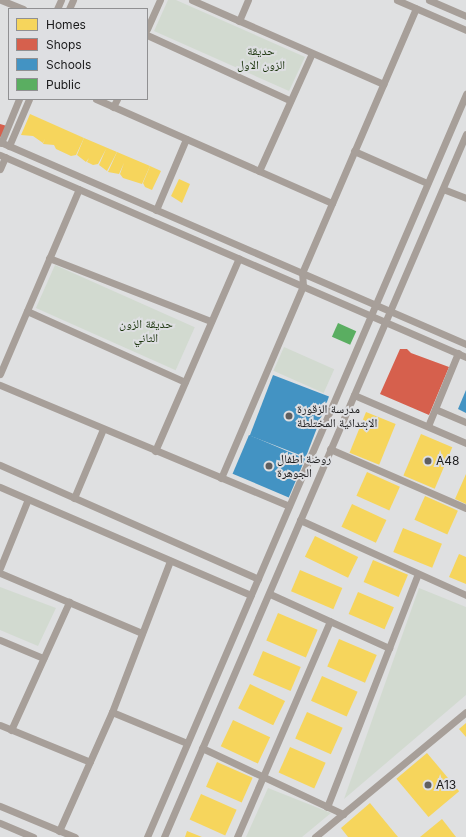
<!DOCTYPE html>
<html>
<head>
<meta charset="utf-8">
<style>
  body { margin:0 }
  #map { position:relative; width:466px; height:837px; overflow:hidden; background:#dfe0e1; font-family:Inter,"Noto Naskh Arabic",sans-serif }
  div>[style] { position:absolute }
  [style*='--x'] { left:calc(var(--x)*1px); top:calc(var(--y)*1px); width:calc(var(--w)*1px); rotate:calc(var(--a)*1deg) }
  .green>* { inset:0; background:#d2dad0; transform-origin:0 0 }
  .homes>* { inset:0; background:#f6d55c; transform-origin:0 0 }
  .shops>* { inset:0; background:#d6604d }
  .schools>* { inset:0; background:#4393c3; transform-origin:0 0 }
  .public>* { inset:0; background:#5aae61; transform-origin:0 0 }
  .minor>* { height:7px; margin:-3.5px; padding:0 3.5px; transform-origin:3.5px; border-radius:3.5px; background:#a79f99 }
  .dots>* { width:11px; height:11px; translate:-50% -50%; box-sizing:border-box; border:2px solid #dedfe2; border-radius:50% }
  span { translate:-50% -50%; white-space:nowrap; text-align:center; line-height:1.15; -webkit-text-stroke:4px #dedfe2; paint-order:stroke }
  .park-label { font-size:12px; color:#1b340d }
  .poi-label { font-size:12px; color:#1a1a1b }
  .left { translate:0 -50%; text-align:left }
  .legend { position:absolute; left:8px; top:8px; width:140px; height:92px; box-sizing:border-box; background:#dedfe2; border:1px solid #909092; margin:0; padding:5px 7px; list-style:none; font-size:12px; color:#1a1a1b }
  .legend li { display:flex; align-items:center; gap:8px; height:20px }
  .legend b { width:20px; border:1px solid #909092 }
</style>
</head>
<body>
<div id="map">
  <div class="green">
    <div style="clip-path:polygon(168px 0,176px 0,305px 57px,289px 91px,154px 31px)"></div>
    <div style="left:55px;top:265px;width:153px;height:47px;rotate:24deg"></div>
    <div style="left:284px;top:347px;width:55px;height:26px;rotate:24deg"></div>
    <div style="clip-path:polygon(0 587px,56px 608px,38px 646px,0 630px)"></div>
    <div style="clip-path:polygon(419px 588px,466px 607px,466px 695px,344px 799px)"></div>
    <div style="clip-path:polygon(268px 788px,331px 813px,302px 837px,246px 837px)"></div>
  </div>
  <div class="homes">
    <div style="clip-path:polygon(30px 114px,84px 138px,76px 155px,71px 156px,56px 149px,54px 145px,43px 144px,45px 139px,43px 143px,33px 136px,21px 135px)"></div>
    <div style="clip-path:polygon(84px 138px,117px 152px,107px 171px,99px 165px,106px 149px,98px 164px,93px 165px,87px 162px,89px 158px,86px 162px,77px 155px)"></div>
    <div style="clip-path:polygon(117px 152px,150px 166px,142px 184px,123px 178px,120px 174px,124px 163px,119px 174px,108px 172px)"></div>
    <div style="clip-path:polygon(150px 166px,161px 171px,152px 190px,145px 187px,143px 183px)"></div>
    <div style="clip-path:polygon(179px 179px,190px 184px,182px 203px,171px 196px)"></div>
    <div style="left:366px;top:412px;width:32px;height:44px;rotate:22deg"></div>
    <div style="left:421px;top:434px;width:34px;height:45px;rotate:23deg"></div>
    <div style="left:367px;top:472px;width:36px;height:26px;rotate:24deg"></div>
    <div style="clip-path:polygon(466px 474px,466px 504px,455px 499px)"></div>
    <div style="left:425px;top:496px;width:36px;height:26px;rotate:24deg"></div>
    <div style="left:352px;top:504px;width:38px;height:25px;rotate:25deg"></div>
    <div style="left:403px;top:528px;width:42px;height:26px;rotate:22deg"></div>
    <div style="left:315px;top:536px;width:48px;height:23px;rotate:26deg"></div>
    <div style="clip-path:polygon(459px 554px,466px 557px,466px 584px,449px 577px)"></div>
    <div style="left:373px;top:560px;width:38px;height:24px;rotate:23deg"></div>
    <div style="left:300px;top:570px;width:46px;height:23px;rotate:23deg"></div>
    <div style="left:358px;top:592px;width:39px;height:24px;rotate:23deg"></div>
    <div style="left:278px;top:613px;width:43px;height:30px;rotate:23deg"></div>
    <div style="left:339px;top:639px;width:41px;height:30px;rotate:23deg"></div>
    <div style="left:263px;top:651px;width:41px;height:26px;rotate:23deg"></div>
    <div style="left:322px;top:676px;width:39px;height:27px;rotate:24deg"></div>
    <div style="left:250px;top:684px;width:39px;height:27px;rotate:26deg"></div>
    <div style="left:307px;top:712px;width:39px;height:29px;rotate:24deg"></div>
    <div style="left:233px;top:720px;width:41px;height:29px;rotate:25deg"></div>
    <div style="clip-path:polygon(466px 723px,466px 737px,459px 729px)"></div>
    <div style="left:290px;top:747px;width:39px;height:28px;rotate:24deg"></div>
    <div style="left:427px;top:753px;width:50px;height:40px;rotate:50deg"></div>
    <div style="left:217px;top:762px;width:39px;height:27px;rotate:24deg"></div>
    <div style="left:201px;top:794px;width:39px;height:28px;rotate:24deg"></div>
    <div style="clip-path:polygon(370px 803px,398px 837px,348px 837px,341px 828px)"></div>
    <div style="clip-path:polygon(442px 819px,456px 837px,420px 837px)"></div>
    <div style="clip-path:polygon(187px 831px,202px 837px,185px 837px)"></div>
  </div>
  <div class="shops">
    <div style="clip-path:polygon(0 124px,7px 126px,0 138px)"></div>
    <div style="clip-path:polygon(400px 349px,407px 349px,411px 353px,449px 367px,429px 415px,380px 394px)"></div>
  </div>
  <div class="schools">
    <div style="left:273px;top:375px;width:60px;height:65px;rotate:21deg"></div>
    <div style="clip-path:polygon(466px 390px,466px 413px,458px 409px)"></div>
    <div style="left:249px;top:435px;width:61px;height:42px;rotate:23deg"></div>
  </div>
  <div class="public">
    <div style="left:338px;top:323px;width:20px;height:15px;rotate:24deg"></div>
  </div>
  <div class="minor">
    <div style="--x:1;--y:0;--w:24;--a:22"></div>
    <div style="--x:192;--y:0;--w:209;--a:23.7"></div>
    <div style="--x:397;--y:0;--w:75;--a:23.5"></div>
    <div style="--x:429;--y:0;--w:40;--a:23.4"></div>
    <div style="--x:57;--y:9;--w:10;--a:-66"></div>
    <div style="--x:69;--y:9;--w:10;--a:-66"></div>
    <div style="--x:239;--y:21;--w:23;--a:-67"></div>
    <div style="--x:147;--y:29;--w:32;--a:-66"></div>
    <div style="--x:147;--y:35;--w:156;--a:24.6"></div>
    <div style="--x:96;--y:99;--w:258;--a:23.8"></div>
    <div style="--x:113;--y:107;--w:9;--a:-63"></div>
    <div style="--x:0;--y:142;--w:508;--a:23.44"></div>
    <div style="--x:1;--y:143;--w:48;--a:-67.8"></div>
    <div style="--x:9;--y:146;--w:51;--a:-66.9"></div>
    <div style="--x:354;--y:151;--w:80;--a:23.7"></div>
    <div style="--x:0;--y:155;--w:508;--a:23.44"></div>
    <div style="--x:0;--y:169;--w:13;--a:-67"></div>
    <div style="--x:259;--y:171;--w:129;--a:-65.8"></div>
    <div style="--x:443;--y:189;--w:25;--a:21"></div>
    <div style="--x:156;--y:210;--w:77;--a:-67.1"></div>
    <div style="--x:49;--y:258;--w:174;--a:21.3"></div>
    <div style="--x:27;--y:311;--w:173;--a:24.2"></div>
    <div style="--x:0;--y:374;--w:201;--a:-66.9"></div>
    <div style="--x:0;--y:385;--w:313;--a:22.7"></div>
    <div style="--x:354;--y:395;--w:122;--a:23.2"></div>
    <div style="--x:435;--y:409;--w:34;--a:23"></div>
    <div style="--x:428;--y:426;--w:79;--a:-67.7"></div>
    <div style="--x:330;--y:449;--w:148;--a:23.5"></div>
    <div style="--x:155;--y:451;--w:210;--a:-66.5"></div>
    <div style="--x:0;--y:465;--w:282;--a:23.8"></div>
    <div style="--x:221;--y:478;--w:209;--a:-66.9"></div>
    <div style="--x:303;--y:286;--w:13;--a:-94"></div>
    <div style="--x:302;--y:273;--w:288;--a:-66.7"></div>
    <div style="--x:0;--y:487;--w:273;--a:23.3"></div>
    <div style="--x:74;--y:498;--w:75;--a:-67.2"></div>
    <div style="--x:300;--y:520;--w:182;--a:24.3"></div>
    <div style="--x:0;--y:568;--w:74;--a:-67.9"></div>
    <div style="--x:0;--y:573;--w:154;--a:22.9"></div>
    <div style="--x:270;--y:594;--w:131;--a:24.4"></div>
    <div style="--x:0;--y:640;--w:47;--a:22.7"></div>
    <div style="--x:112;--y:712;--w:81;--a:22.5"></div>
    <div style="--x:0;--y:725;--w:97;--a:22.3"></div>
    <div style="--x:11;--y:730;--w:141;--a:-65.6"></div>
    <div style="--x:202;--y:748;--w:156;--a:25.1"></div>
    <div style="--x:0;--y:806;--w:81;--a:22.5"></div>
    <div style="--x:327;--y:807;--w:250;--a:-68.7"></div>
    <div style="--x:0;--y:823;--w:36;--a:23"></div>
    <div style="--x:59;--y:831;--w:130;--a:-66"></div>
    <div style="--x:112;--y:712;--w:162;--a:-69"></div>
    <div style="--x:147;--y:837;--w:809;--a:-66.76"></div>
    <div style="--x:164;--y:837;--w:765;--a:-66.75"></div>
    <div style="--x:237;--y:837;--w:235;--a:-66.7"></div>
    <div style="--x:315;--y:837;--w:196;--a:-39.6"></div>
  </div>
  <div class="dots">
    <div style="left:289px;top:416px;background:#5f5f60"></div>
    <div style="left:428px;top:461px;background:#5f5f60"></div>
    <div style="left:269px;top:466px;background:#5f5f60"></div>
    <div style="left:428px;top:785px;background:#5f5f60"></div>
  </div>
  <div class="park-label">
    <span style="left:261px;top:58px">حديقة<br>الزون الاول</span>
    <span style="left:146px;top:331px">حديقة الزون<br>الثاني</span>
  </div>
  <div class="poi-label">
    <span class="left" style="left:297px;top:416px">مدرسة الزقورة<br>الابتدائية المختلطة</span>
    <span class="left" style="left:277px;top:466px">روضة اطفال<br>الجوهرة</span>
    <span class="left" style="left:436px;top:461px">A48</span>
    <span class="left" style="left:436px;top:785px">A13</span>
  </div>
  <ul class="legend">
  <li><b style="height:11px;background:#f6d55c"></b>Homes</li>
  <li><b style="height:11px;background:#d6604d"></b>Shops</li>
  <li><b style="height:11px;background:#4393c3"></b>Schools</li>
  <li><b style="height:11px;background:#5aae61"></b>Public</li>
  </ul>
</div>
</body>
</html>
